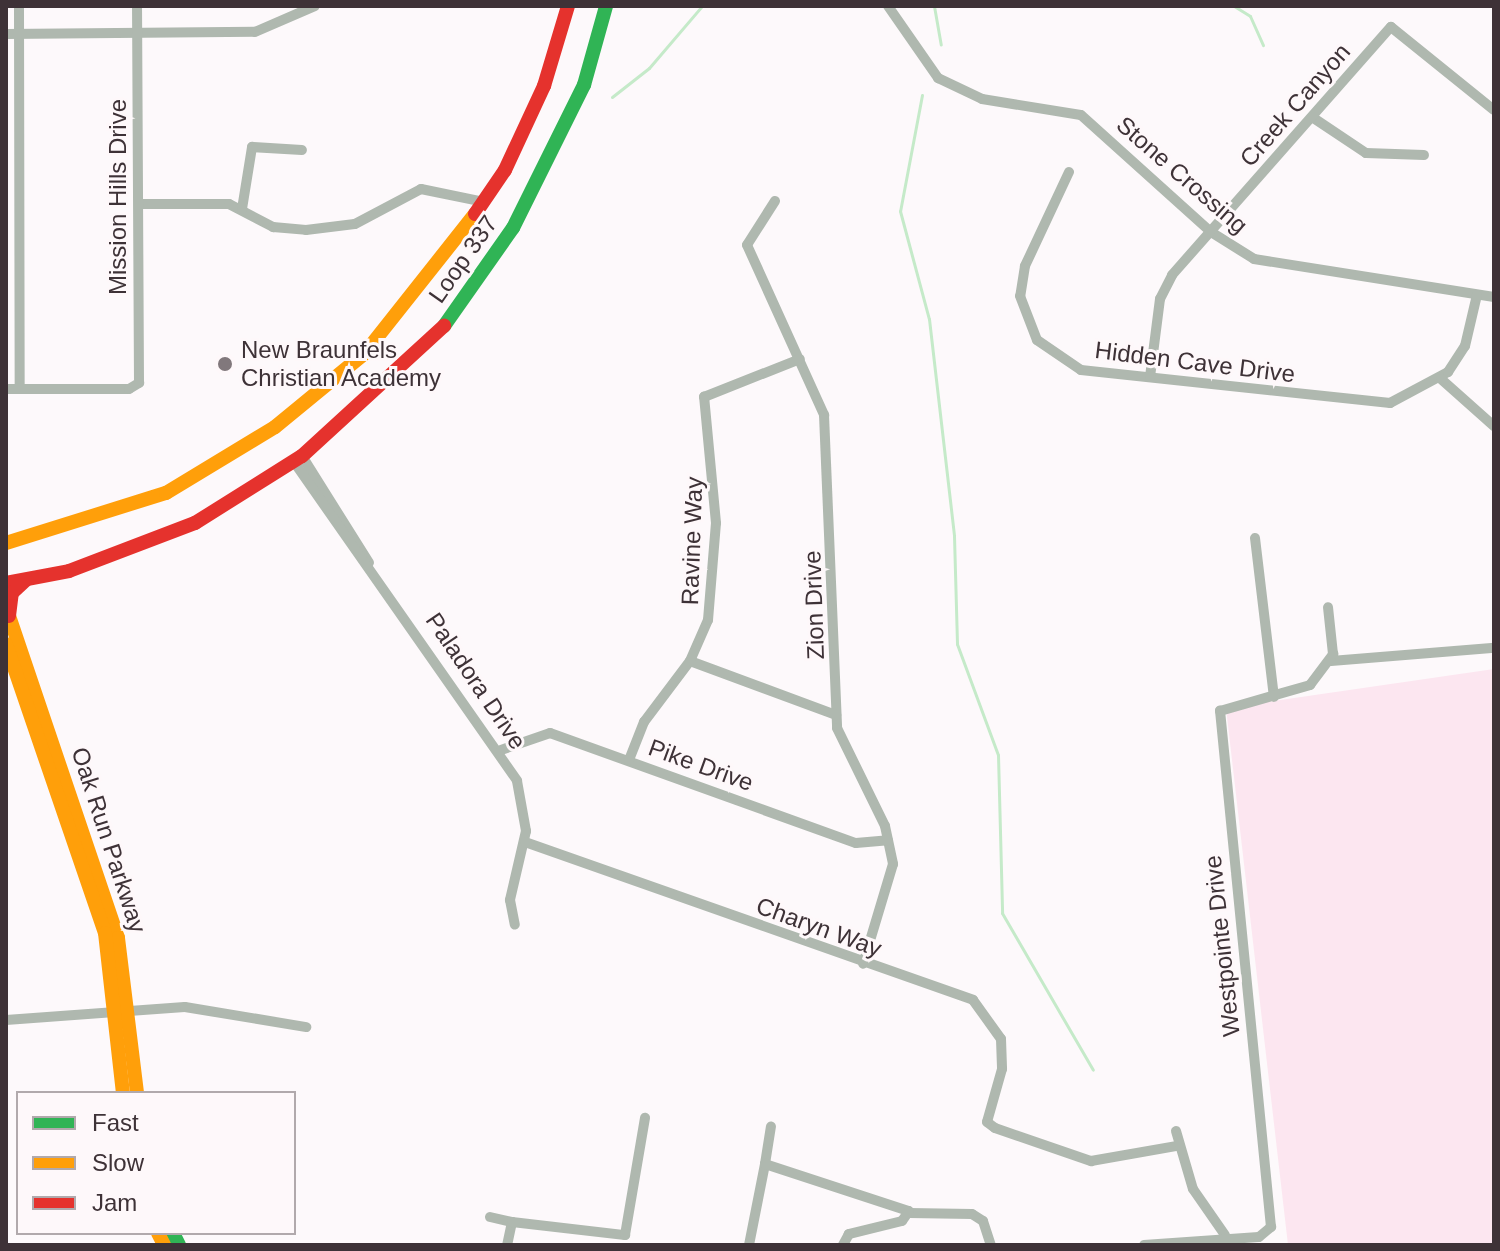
<!DOCTYPE html>
<html>
<head>
<meta charset="utf-8">
<style>
  body { margin:0 }
  #map { position:relative; width:1500px; height:1251px; overflow:hidden; background:#fdf9fb; font-family:Arial,sans-serif }
  div>[style] { position:absolute }
  [style*='--x'] { left:calc(var(--x)*1px); top:calc(var(--y)*1px); width:calc(var(--w)*1px); rotate:calc(var(--a)*1deg) }
  .green>* { inset:0; background:#fce6f0 }
  .stream>* { height:3px; margin:-1.5px; padding:0 1.5px; transform-origin:1.5px; border-radius:1.5px; background:#c5eac9 }
  .street>* { height:10px; margin:-5px; padding:0 5px; transform-origin:5px; border-radius:5px; background:#afb8af }
  .fast>* { height:14px; margin:-7px; padding:0 7px; transform-origin:7px; border-radius:7px; background:#30b455 }
  .slow>* { height:14px; margin:-7px; padding:0 7px; transform-origin:7px; border-radius:7px; background:#ff9f0a }
  .jam>* { height:14px; margin:-7px; padding:0 7px; transform-origin:7px; border-radius:7px; background:#e5322d }
  .dots>* { width:22px; height:22px; translate:-50% -50%; box-sizing:border-box; border:4px solid #fef8fa; border-radius:50% }
  span { translate:-50% -50%; white-space:nowrap; text-align:center; line-height:1.15; -webkit-text-stroke:6px #fef8fa; paint-order:stroke }
  .street-label { font-size:24px; color:#3e3237 }
  .poi-label { font-size:24px; color:#3e3237 }
  .left { translate:0 -50%; text-align:left }
  .frame { position:absolute; inset:0; border:8px solid #3e3237; pointer-events:none }
  .legend { position:absolute; left:16px; top:1091px; width:280px; height:144px; box-sizing:border-box; background:#fef8fa; border:2px solid #b1a9ac; margin:0; padding:10px 14px; list-style:none; font-size:24px; color:#3e3237 }
  .legend li { display:flex; align-items:center; gap:16px; height:40px }
  .legend b { width:40px; border:2px solid #b1a9ac }
</style>
</head>
<body>
<div id="map">
  <div class="green">
    <div style="clip-path:polygon(1494px 669px,1494px 1245px,1288px 1245px,1226px 708px)"></div>
  </div>
  <div class="stream">
    <div style="--x:934;--y:6;--w:39;--a:80"></div>
    <div style="--x:1234;--y:6;--w:19;--a:32"></div>
    <div style="--x:1250;--y:16;--w:32;--a:66"></div>
    <div style="--x:922;--y:95;--w:118;--a:100.7"></div>
    <div style="--x:900;--y:211;--w:112;--a:75"></div>
    <div style="--x:929;--y:319;--w:218;--a:83.4"></div>
    <div style="--x:954;--y:536;--w:108;--a:88.4"></div>
    <div style="--x:957;--y:644;--w:118;--a:69.7"></div>
    <div style="--x:998;--y:755;--w:158;--a:88.5"></div>
    <div style="--x:1002;--y:913;--w:181;--a:59.9"></div>
    <div style="--x:612;--y:97;--w:47;--a:-38.1"></div>
    <div style="--x:649;--y:68;--w:82;--a:-49.5"></div>
  </div>
  <div class="street">
    <div style="--x:19;--y:6;--w:382;--a:89.9"></div>
    <div style="--x:888;--y:6;--w:88;--a:55.2"></div>
    <div style="--x:938;--y:78;--w:49;--a:25.5"></div>
    <div style="--x:982;--y:99;--w:100;--a:9.2"></div>
    <div style="--x:1081;--y:115;--w:175;--a:42"></div>
    <div style="--x:1211;--y:232;--w:51;--a:32.1"></div>
    <div style="--x:1254;--y:259;--w:243;--a:9"></div>
    <div style="--x:6;--y:34;--w:249;--a:-0.5"></div>
    <div style="--x:255;--y:32;--w:65;--a:-23.4"></div>
    <div style="--x:1312;--y:117;--w:65;--a:33.7"></div>
    <div style="--x:1366;--y:153;--w:58;--a:2"></div>
    <div style="--x:1069;--y:172;--w:104;--a:115.1"></div>
    <div style="--x:1025;--y:266;--w:30;--a:99"></div>
    <div style="--x:1020;--y:296;--w:47;--a:68.9"></div>
    <div style="--x:1037;--y:340;--w:53;--a:34.3"></div>
    <div style="--x:1081;--y:370;--w:311;--a:6.1"></div>
    <div style="--x:1390;--y:403;--w:66;--a:-28.1"></div>
    <div style="--x:1448;--y:372;--w:31;--a:-57"></div>
    <div style="--x:1465;--y:346;--w:52;--a:-76.8"></div>
    <div style="--x:775;--y:201;--w:52;--a:122.5"></div>
    <div style="--x:747;--y:245;--w:187;--a:65.6"></div>
    <div style="--x:824;--y:415;--w:313;--a:87.6"></div>
    <div style="--x:837;--y:728;--w:109;--a:63.9"></div>
    <div style="--x:885;--y:826;--w:39;--a:78"></div>
    <div style="--x:893;--y:864;--w:104;--a:106.7"></div>
    <div style="--x:139;--y:204;--w:90;--a:0"></div>
    <div style="--x:229;--y:204;--w:50;--a:27.6"></div>
    <div style="--x:273;--y:227;--w:33;--a:5"></div>
    <div style="--x:306;--y:230;--w:49;--a:-7"></div>
    <div style="--x:355;--y:224;--w:75;--a:-27.9"></div>
    <div style="--x:421;--y:189;--w:64;--a:11.7"></div>
    <div style="--x:242;--y:209;--w:63;--a:-80.8"></div>
    <div style="--x:252;--y:147;--w:50;--a:3.4"></div>
    <div style="--x:1150;--y:377;--w:79;--a:-82.7"></div>
    <div style="--x:1160;--y:299;--w:27;--a:-63"></div>
    <div style="--x:1172;--y:275;--w:331;--a:-48.6"></div>
    <div style="--x:1391;--y:27;--w:132;--a:38.9"></div>
    <div style="--x:1441;--y:379;--w:71;--a:41.6"></div>
    <div style="--x:6;--y:389;--w:123;--a:0"></div>
    <div style="--x:129;--y:389;--w:12;--a:-31"></div>
    <div style="--x:139;--y:383;--w:377;--a:-90.3"></div>
    <div style="--x:302;--y:456;--w:126;--a:57.9"></div>
    <div style="--x:294;--y:462;--w:389;--a:55"></div>
    <div style="--x:517;--y:781;--w:51;--a:79.8"></div>
    <div style="--x:526;--y:831;--w:71;--a:103.1"></div>
    <div style="--x:510;--y:900;--w:25;--a:79"></div>
    <div style="--x:1255;--y:538;--w:160;--a:83.2"></div>
    <div style="--x:690;--y:661;--w:156;--a:20.3"></div>
    <div style="--x:1331;--y:661;--w:164;--a:-4.6"></div>
    <div style="--x:501;--y:750;--w:52;--a:-19.1"></div>
    <div style="--x:550;--y:733;--w:325;--a:19.8"></div>
    <div style="--x:856;--y:843;--w:32;--a:-5"></div>
    <div style="--x:629;--y:760;--w:41;--a:-68.5"></div>
    <div style="--x:644;--y:722;--w:76;--a:-53"></div>
    <div style="--x:690;--y:661;--w:45;--a:-66.3"></div>
    <div style="--x:708;--y:620;--w:97;--a:-85.3"></div>
    <div style="--x:716;--y:523;--w:127;--a:-95.4"></div>
    <div style="--x:704;--y:397;--w:103;--a:-21.6"></div>
    <div style="--x:525;--y:842;--w:475;--a:19.4"></div>
    <div style="--x:973;--y:1000;--w:48;--a:54.3"></div>
    <div style="--x:1001;--y:1039;--w:30;--a:88"></div>
    <div style="--x:1002;--y:1069;--w:55;--a:105.8"></div>
    <div style="--x:987;--y:1122;--w:10;--a:37"></div>
    <div style="--x:995;--y:1128;--w:102;--a:19"></div>
    <div style="--x:1091;--y:1161;--w:86;--a:-10"></div>
    <div style="--x:6;--y:1020;--w:179;--a:-4.2"></div>
    <div style="--x:185;--y:1007;--w:123;--a:9.4"></div>
    <div style="--x:1176;--y:1131;--w:60;--a:73.7"></div>
    <div style="--x:1193;--y:1189;--w:56;--a:55.2"></div>
    <div style="--x:765;--y:1164;--w:38;--a:-81"></div>
    <div style="--x:909;--y:1213;--w:63;--a:0.9"></div>
    <div style="--x:972;--y:1214;--w:13;--a:32"></div>
    <div style="--x:983;--y:1221;--w:25;--a:72"></div>
    <div style="--x:490;--y:1217;--w:23;--a:13"></div>
    <div style="--x:512;--y:1222;--w:24;--a:102"></div>
    <div style="--x:512;--y:1222;--w:114;--a:6.6"></div>
    <div style="--x:625;--y:1235;--w:119;--a:-80.3"></div>
    <div style="--x:749;--y:1245;--w:83;--a:-78.8"></div>
    <div style="--x:765;--y:1164;--w:151;--a:18.1"></div>
    <div style="--x:909;--y:1211;--w:12;--a:125"></div>
    <div style="--x:902;--y:1221;--w:55;--a:166.2"></div>
    <div style="--x:849;--y:1234;--w:13;--a:119"></div>
    <div style="--x:1144;--y:1245;--w:115;--a:-4"></div>
    <div style="--x:1259;--y:1237;--w:16;--a:-40"></div>
    <div style="--x:1271;--y:1227;--w:519;--a:-95.64"></div>
    <div style="--x:1220;--y:711;--w:94;--a:-16.1"></div>
    <div style="--x:1310;--y:685;--w:39;--a:-53"></div>
    <div style="--x:1333;--y:654;--w:47;--a:-96.1"></div>
  </div>
  <div class="fast">
    <div style="--x:444;--y:326;--w:120;--a:-54.9"></div>
    <div style="--x:513;--y:228;--w:160;--a:-63.6"></div>
    <div style="--x:584;--y:85;--w:82;--a:-74.4"></div>
    <div style="--x:173;--y:1233;--w:13;--a:63"></div>
  </div>
  <div class="slow">
    <div style="--x:6;--y:543;--w:168;--a:-17.4"></div>
    <div style="--x:166;--y:493;--w:127;--a:-31.2"></div>
    <div style="--x:275;--y:427;--w:115;--a:-39.4"></div>
    <div style="--x:364;--y:354;--w:179;--a:-51.6"></div>
    <div style="--x:6;--y:607;--w:349;--a:71.3"></div>
    <div style="--x:118;--y:938;--w:156;--a:83"></div>
    <div style="--x:6;--y:644;--w:305;--a:71.1"></div>
    <div style="--x:105;--y:933;--w:161;--a:83.6"></div>
    <div style="--x:158;--y:1233;--w:13;--a:63"></div>
  </div>
  <div class="jam">
    <div style="--x:475;--y:214;--w:53;--a:-55.7"></div>
    <div style="--x:505;--y:170;--w:93;--a:-65.1"></div>
    <div style="--x:544;--y:86;--w:84;--a:-73.3"></div>
    <div style="--x:6;--y:583;--w:64;--a:-10.8"></div>
    <div style="--x:69;--y:571;--w:135;--a:-20.9"></div>
    <div style="--x:195;--y:523;--w:126;--a:-32.1"></div>
    <div style="--x:302;--y:456;--w:193;--a:-42.5"></div>
    <div style="--x:9;--y:616;--w:23;--a:-83"></div>
    <div style="--x:12;--y:593;--w:18;--a:-43"></div>
  </div>
  <div class="dots">
    <div style="left:225px;top:364px;background:#81787c"></div>
  </div>
  <div class="street-label">
    <span style="left:1295px;top:105px;rotate:-49deg">Creek Canyon</span>
    <span style="left:1182px;top:175px;rotate:41deg">Stone Crossing</span>
    <span style="left:118px;top:197px;rotate:-90deg">Mission Hills Drive</span>
    <span style="left:463px;top:259px;rotate:-55deg">Loop 337</span>
    <span style="left:1195px;top:362px;rotate:7deg">Hidden Cave Drive</span>
    <span style="left:692px;top:541px;rotate:-88deg">Ravine Way</span>
    <span style="left:814px;top:605px;rotate:-92deg">Zion Drive</span>
    <span style="left:476px;top:681px;rotate:56deg">Paladora Drive</span>
    <span style="left:701px;top:765px;rotate:20deg">Pike Drive</span>
    <span style="left:109px;top:840px;rotate:72deg">Oak Run Parkway</span>
    <span style="left:819px;top:927px;rotate:20deg">Charyn Way</span>
    <span style="left:1222px;top:946px;rotate:-96deg">Westpointe Drive</span>
  </div>
  <div class="poi-label">
    <span class="left" style="left:241px;top:364px">New Braunfels<br>Christian Academy</span>
  </div>
  <div class="frame"></div>
  <ul class="legend">
  <li><b style="height:10px;background:#30b455"></b>Fast</li>
  <li><b style="height:10px;background:#ff9f0a"></b>Slow</li>
  <li><b style="height:10px;background:#e5322d"></b>Jam</li>
  </ul>
</div>
</body>
</html>
